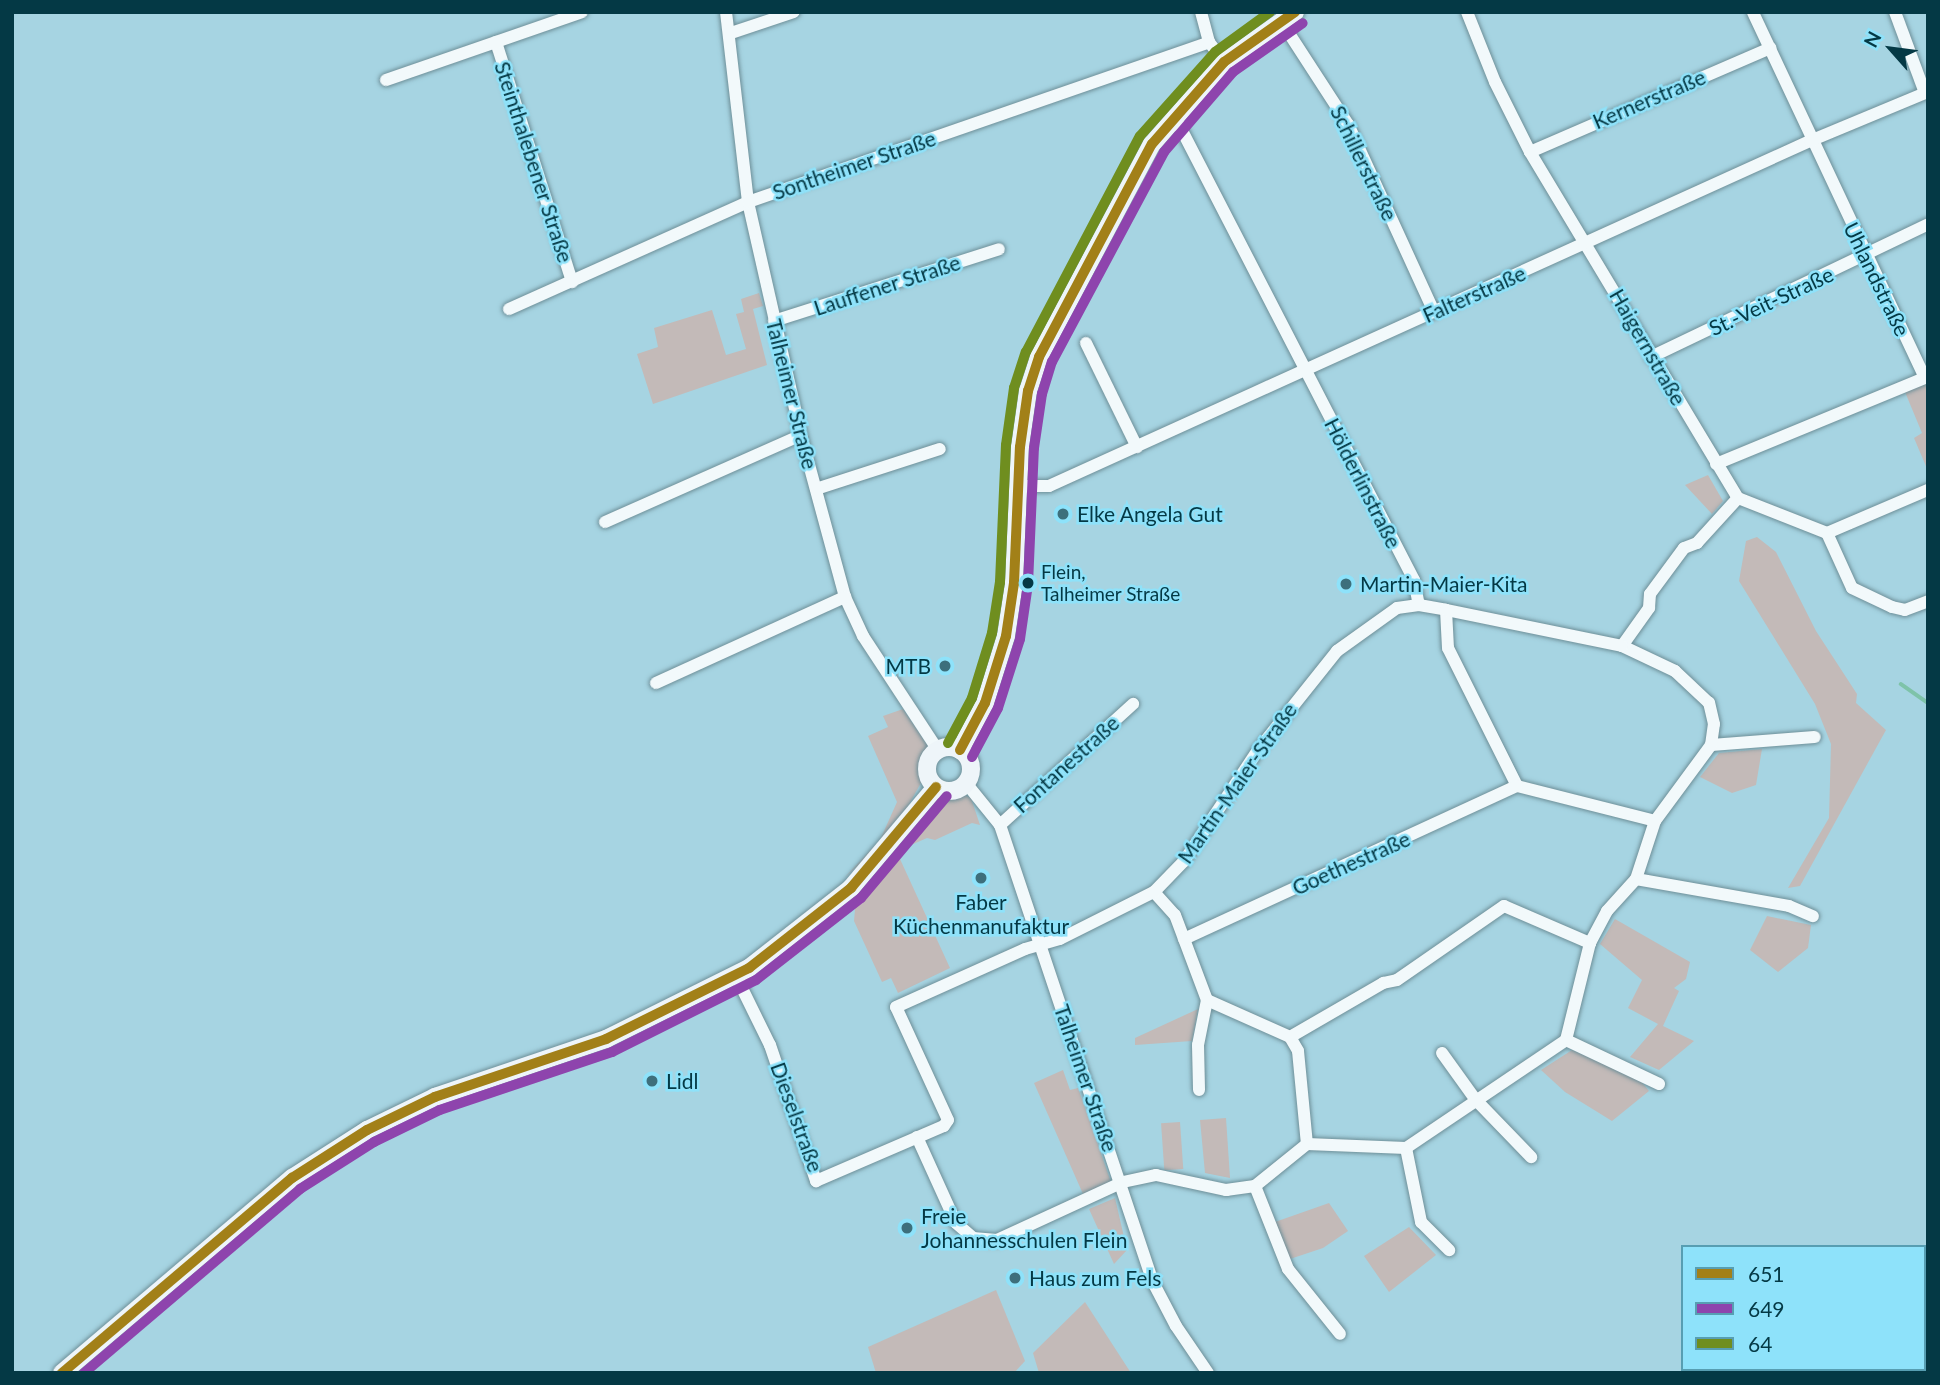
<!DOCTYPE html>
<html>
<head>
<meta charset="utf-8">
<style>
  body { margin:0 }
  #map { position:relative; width:1940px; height:1385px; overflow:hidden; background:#a6d4e2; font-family:Lato,sans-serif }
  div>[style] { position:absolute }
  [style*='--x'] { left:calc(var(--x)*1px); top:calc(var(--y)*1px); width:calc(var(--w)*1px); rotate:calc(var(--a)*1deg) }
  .green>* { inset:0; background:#c3bab8; transform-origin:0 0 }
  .stream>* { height:3.5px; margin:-1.75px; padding:0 1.75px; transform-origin:1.75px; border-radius:1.75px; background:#7ec3a9 }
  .roads { filter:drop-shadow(0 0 2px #6e8f98) drop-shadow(0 0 2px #6e8f98) }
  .minor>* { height:12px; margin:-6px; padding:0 6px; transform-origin:6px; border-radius:6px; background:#f2f9fb }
  .secondary>* { height:18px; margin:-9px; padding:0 9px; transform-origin:9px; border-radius:9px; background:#eef5f9 }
  .secondary>.ring { margin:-9px; padding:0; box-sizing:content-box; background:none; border:18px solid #eef5f9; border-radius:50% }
  .bus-1>* { height:10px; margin:-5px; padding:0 5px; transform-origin:5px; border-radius:5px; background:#a28018 }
  .bus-2>* { height:10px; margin:-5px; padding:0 5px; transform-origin:5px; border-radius:5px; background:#8e44ad }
  .bus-3>* { height:10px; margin:-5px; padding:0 5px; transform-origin:5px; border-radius:5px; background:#6f8e1f }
  .dots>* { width:19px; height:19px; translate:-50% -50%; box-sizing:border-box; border:4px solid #8ee2fa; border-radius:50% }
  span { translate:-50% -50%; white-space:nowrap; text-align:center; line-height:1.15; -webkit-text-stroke:5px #8ee2fa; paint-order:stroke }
  .bus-label { font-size:19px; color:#043945 }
  .left { translate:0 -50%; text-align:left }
  .street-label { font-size:21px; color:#043945 }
  .poi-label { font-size:21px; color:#043945 }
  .right { translate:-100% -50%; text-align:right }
  .frame { position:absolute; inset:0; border:14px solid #043945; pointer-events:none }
  .legend { position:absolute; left:1681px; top:1245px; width:245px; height:126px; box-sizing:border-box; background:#8ee2fa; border:2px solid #579eb2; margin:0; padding:9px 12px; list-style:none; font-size:21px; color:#043945 }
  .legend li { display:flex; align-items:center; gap:14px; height:35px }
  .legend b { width:35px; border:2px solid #579eb2 }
  .north { position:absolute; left:1856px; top:14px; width:70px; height:70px; -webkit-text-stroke:5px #8ee2fa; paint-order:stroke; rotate:298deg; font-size:19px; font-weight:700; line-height:28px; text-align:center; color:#043945 }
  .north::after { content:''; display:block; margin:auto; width:24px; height:32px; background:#043945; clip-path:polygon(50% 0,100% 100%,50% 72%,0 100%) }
</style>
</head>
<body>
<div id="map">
  <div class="green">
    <div style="clip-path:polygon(759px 293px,763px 306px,753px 309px,767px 365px,653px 404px,637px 354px,658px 347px,654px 328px,712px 310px,726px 355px,746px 349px,736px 314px,744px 312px,741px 299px)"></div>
    <div style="clip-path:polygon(1928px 383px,1928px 471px,1914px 438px,1922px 433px,1905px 392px)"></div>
    <div style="clip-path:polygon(1708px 475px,1723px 501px,1712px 514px,1685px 485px)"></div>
    <div style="clip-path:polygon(1757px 537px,1776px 552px,1816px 631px,1857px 694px,1856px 703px,1886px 730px,1800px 886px,1788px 888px,1829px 818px,1831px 744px,1815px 704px,1739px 581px,1746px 541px)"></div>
    <div style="clip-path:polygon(903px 709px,928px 746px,921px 762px,922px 781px,907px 808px,864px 860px,845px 877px,880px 840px,897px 802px,868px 736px,888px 727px,883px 716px)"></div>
    <div style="clip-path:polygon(1762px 749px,1756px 785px,1732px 793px,1700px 777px,1719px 753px)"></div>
    <div style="clip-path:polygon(960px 793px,971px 798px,980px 825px,972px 823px,935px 840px,927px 838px,911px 845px,918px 825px,943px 797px)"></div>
    <div style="clip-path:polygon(900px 859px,950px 968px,898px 993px,891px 978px,882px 982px,854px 921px,856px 898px)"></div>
    <div style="clip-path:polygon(1767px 916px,1811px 925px,1808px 948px,1778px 972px,1750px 950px)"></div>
    <div style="clip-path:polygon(1615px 919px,1690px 962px,1686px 979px,1674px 988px,1679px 991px,1663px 1026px,1694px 1041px,1659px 1070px,1630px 1057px,1658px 1024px,1628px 1008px,1642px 980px,1600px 944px)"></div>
    <div style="clip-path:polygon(1198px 1009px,1192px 1041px,1135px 1045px,1135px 1038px)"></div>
    <div style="clip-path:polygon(1572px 1050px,1640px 1080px,1649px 1091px,1612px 1121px,1565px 1092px,1541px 1070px)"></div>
    <div style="clip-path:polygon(1063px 1070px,1070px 1090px,1078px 1088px,1111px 1182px,1083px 1194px,1034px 1083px)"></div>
    <div style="clip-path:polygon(1226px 1118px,1230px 1178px,1205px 1173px,1200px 1120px)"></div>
    <div style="left:1180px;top:1122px;width:47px;height:19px;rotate:86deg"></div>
    <div style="clip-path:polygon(1115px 1198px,1127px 1250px,1114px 1264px,1089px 1209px)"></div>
    <div style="clip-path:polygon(1329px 1203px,1348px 1231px,1323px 1248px,1290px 1259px,1275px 1222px)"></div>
    <div style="clip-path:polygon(1409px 1227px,1436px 1255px,1389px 1292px,1364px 1256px)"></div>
    <div style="clip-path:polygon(996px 1290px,1025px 1361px,1014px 1373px,876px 1373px,868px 1347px)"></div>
    <div style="clip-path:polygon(1085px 1302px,1131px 1373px,1039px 1373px,1033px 1353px)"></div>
  </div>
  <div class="stream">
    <div style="--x:1901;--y:684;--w:33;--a:35"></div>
  </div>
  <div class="roads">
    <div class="minor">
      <div style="--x:726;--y:12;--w:191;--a:83.4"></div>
      <div style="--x:748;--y:202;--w:239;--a:77.2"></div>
      <div style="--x:801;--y:435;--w:168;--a:74.8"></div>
      <div style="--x:845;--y:597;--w:43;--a:65.2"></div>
      <div style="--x:863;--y:636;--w:136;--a:56.7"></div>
      <div style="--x:1201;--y:12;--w:31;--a:75"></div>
      <div style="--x:1209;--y:42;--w:25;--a:53"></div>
      <div style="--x:1467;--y:12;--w:75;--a:68.2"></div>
      <div style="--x:1495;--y:82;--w:78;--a:63.4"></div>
      <div style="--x:1530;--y:152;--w:404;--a:59"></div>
      <div style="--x:1738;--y:498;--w:96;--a:21.5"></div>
      <div style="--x:1827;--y:533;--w:110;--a:-23.1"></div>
      <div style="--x:1895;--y:12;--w:86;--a:69.7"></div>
      <div style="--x:1281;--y:21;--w:123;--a:57"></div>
      <div style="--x:1348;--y:124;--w:207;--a:65.4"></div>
      <div style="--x:731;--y:33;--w:66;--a:-18.4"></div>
      <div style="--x:496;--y:42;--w:252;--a:72.4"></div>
      <div style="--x:386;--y:80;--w:207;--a:-19.1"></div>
      <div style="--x:1174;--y:115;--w:523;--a:62.7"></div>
      <div style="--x:1414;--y:580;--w:25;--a:79"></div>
      <div style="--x:1419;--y:605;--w:27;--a:10"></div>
      <div style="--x:1446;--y:610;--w:38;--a:87"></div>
      <div style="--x:1448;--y:648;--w:154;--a:63.4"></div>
      <div style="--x:1517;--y:786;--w:142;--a:14.2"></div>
      <div style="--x:1530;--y:152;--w:262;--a:-23.4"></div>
      <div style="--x:509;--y:309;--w:262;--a:-24.1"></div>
      <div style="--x:748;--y:202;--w:488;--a:-19.1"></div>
      <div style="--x:774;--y:321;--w:236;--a:-17.7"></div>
      <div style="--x:1086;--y:343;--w:116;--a:63.9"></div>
      <div style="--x:1651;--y:357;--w:307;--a:-25.6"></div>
      <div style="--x:1716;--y:464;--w:226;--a:-22.4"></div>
      <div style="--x:1925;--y:378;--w:404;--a:-115.2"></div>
      <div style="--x:1018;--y:486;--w:31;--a:0"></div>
      <div style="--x:1049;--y:486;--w:836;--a:-24.39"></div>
      <div style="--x:1810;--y:141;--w:128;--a:-22.6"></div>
      <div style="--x:816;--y:489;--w:130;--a:-17.9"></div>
      <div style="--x:605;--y:522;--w:214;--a:-23.9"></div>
      <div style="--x:1827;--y:533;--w:60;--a:65.6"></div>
      <div style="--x:1852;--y:588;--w:44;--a:25.4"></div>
      <div style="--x:1892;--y:607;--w:13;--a:13"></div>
      <div style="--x:1905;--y:610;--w:25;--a:-21"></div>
      <div style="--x:1622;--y:646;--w:47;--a:-54.6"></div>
      <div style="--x:1649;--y:608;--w:14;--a:-86"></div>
      <div style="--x:1650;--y:594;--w:57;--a:-53.5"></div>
      <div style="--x:1684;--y:548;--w:14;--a:-21"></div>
      <div style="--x:1697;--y:543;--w:61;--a:-47.7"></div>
      <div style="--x:656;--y:683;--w:208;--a:-24.5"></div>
      <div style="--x:1711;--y:745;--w:104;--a:-4.4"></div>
      <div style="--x:966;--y:783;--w:54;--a:51"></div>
      <div style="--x:1000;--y:825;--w:484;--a:71.5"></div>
      <div style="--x:1154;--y:1284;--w:47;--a:62.4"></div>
      <div style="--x:1176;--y:1326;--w:57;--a:55.8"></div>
      <div style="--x:1000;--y:825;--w:180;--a:-42.3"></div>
      <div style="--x:1636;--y:879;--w:155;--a:10"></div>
      <div style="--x:1789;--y:906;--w:26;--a:23"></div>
      <div style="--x:1154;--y:892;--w:31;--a:48"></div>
      <div style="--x:1175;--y:915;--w:91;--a:69.4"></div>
      <div style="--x:1207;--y:1000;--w:46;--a:101.3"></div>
      <div style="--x:1198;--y:1045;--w:45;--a:88.7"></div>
      <div style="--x:1184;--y:939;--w:366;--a:-24.7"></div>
      <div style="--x:736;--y:976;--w:77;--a:63.8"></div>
      <div style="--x:770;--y:1045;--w:144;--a:71.3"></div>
      <div style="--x:816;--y:1181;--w:139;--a:-23.3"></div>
      <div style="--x:944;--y:1126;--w:7;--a:-56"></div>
      <div style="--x:948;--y:1120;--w:124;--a:-114.7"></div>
      <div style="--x:896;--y:1007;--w:141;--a:-24.2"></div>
      <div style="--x:1025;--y:949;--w:36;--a:-16"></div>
      <div style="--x:1060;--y:939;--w:105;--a:-26.6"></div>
      <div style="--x:1154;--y:892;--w:43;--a:-45.9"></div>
      <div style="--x:1184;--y:861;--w:133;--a:-56.3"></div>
      <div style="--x:1258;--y:750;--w:127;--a:-51.4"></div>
      <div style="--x:1337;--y:651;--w:74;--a:-35.6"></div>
      <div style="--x:1397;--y:608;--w:22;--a:-8"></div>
      <div style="--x:1207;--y:1000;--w:91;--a:24"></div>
      <div style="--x:1290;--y:1037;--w:16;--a:60"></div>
      <div style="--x:1298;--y:1051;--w:93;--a:84.5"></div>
      <div style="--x:1290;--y:1037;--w:108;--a:-30.1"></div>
      <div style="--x:1383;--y:983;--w:14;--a:-12"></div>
      <div style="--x:1397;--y:980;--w:130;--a:-34.7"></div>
      <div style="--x:1504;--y:906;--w:94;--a:23.3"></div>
      <div style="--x:1566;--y:1040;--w:103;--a:25.3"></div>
      <div style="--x:1442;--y:1053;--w:57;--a:54.3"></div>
      <div style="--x:1475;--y:1099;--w:81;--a:46"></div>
      <div style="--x:917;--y:1137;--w:94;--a:65.6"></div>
      <div style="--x:956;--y:1223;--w:23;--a:41"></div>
      <div style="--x:973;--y:1238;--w:24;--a:5"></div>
      <div style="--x:997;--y:1240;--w:139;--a:-24.7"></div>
      <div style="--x:1123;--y:1182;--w:34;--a:-12"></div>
      <div style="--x:1156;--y:1175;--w:72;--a:12.1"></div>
      <div style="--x:1226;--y:1190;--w:29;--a:-8"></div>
      <div style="--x:1255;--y:1186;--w:67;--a:-38.9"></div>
      <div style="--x:1307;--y:1144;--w:99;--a:2.3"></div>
      <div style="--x:1406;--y:1148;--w:193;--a:-34"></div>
      <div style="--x:1566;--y:1040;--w:100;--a:-76.1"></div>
      <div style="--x:1590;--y:943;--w:36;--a:-62"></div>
      <div style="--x:1607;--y:911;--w:43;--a:-47.8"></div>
      <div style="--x:1636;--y:879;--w:61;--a:-71.9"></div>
      <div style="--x:1655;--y:821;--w:94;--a:-53.6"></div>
      <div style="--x:1711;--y:745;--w:21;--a:-82"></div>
      <div style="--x:1714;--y:724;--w:22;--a:-103"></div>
      <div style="--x:1709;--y:703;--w:47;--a:-136.7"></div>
      <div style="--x:1675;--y:671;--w:59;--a:-154.7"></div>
      <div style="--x:1622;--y:646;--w:180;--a:-168.4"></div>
      <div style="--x:1406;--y:1148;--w:76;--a:78.5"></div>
      <div style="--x:1421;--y:1222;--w:40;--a:45"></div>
      <div style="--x:1255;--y:1186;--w:89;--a:68.3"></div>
      <div style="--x:1288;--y:1269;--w:83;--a:51.3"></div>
    </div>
    <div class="secondary">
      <div class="ring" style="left:927px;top:747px;width:26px;height:26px"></div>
      <div style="--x:960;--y:750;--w:53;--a:-62"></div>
      <div style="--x:985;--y:703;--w:70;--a:-72.6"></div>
      <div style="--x:1006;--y:636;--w:54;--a:-81.4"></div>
      <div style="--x:1014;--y:583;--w:136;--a:-87.5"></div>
      <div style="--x:1020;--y:447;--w:57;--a:-81.9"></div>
      <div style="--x:1028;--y:391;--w:36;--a:-72"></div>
      <div style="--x:1039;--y:357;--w:241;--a:-62.1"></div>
      <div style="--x:1152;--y:144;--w:109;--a:-48.7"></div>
      <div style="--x:1224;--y:62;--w:87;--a:-35.2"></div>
      <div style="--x:62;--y:1373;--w:302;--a:-40.3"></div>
      <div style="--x:292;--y:1178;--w:89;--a:-32.6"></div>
      <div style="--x:367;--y:1130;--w:76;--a:-25.9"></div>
      <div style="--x:435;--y:1097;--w:181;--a:-18.7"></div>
      <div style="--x:606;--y:1039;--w:160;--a:-26.4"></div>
      <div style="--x:749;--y:968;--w:130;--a:-38.1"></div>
      <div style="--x:851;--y:888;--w:132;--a:-49.9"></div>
    </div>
  </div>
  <div class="bus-1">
    <div style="--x:960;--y:750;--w:53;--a:-62"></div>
    <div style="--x:985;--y:703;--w:70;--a:-72.6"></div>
    <div style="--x:1006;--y:636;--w:54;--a:-81.4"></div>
    <div style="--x:1014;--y:583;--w:136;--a:-87.5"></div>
    <div style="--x:1020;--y:447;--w:57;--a:-81.9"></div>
    <div style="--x:1028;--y:391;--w:36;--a:-72"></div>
    <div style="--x:1039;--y:357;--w:241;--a:-62.1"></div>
    <div style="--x:1152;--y:144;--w:109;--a:-48.7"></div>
    <div style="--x:1224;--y:62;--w:87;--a:-35.2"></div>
    <div style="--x:62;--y:1373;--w:302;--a:-40.3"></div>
    <div style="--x:292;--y:1178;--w:89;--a:-32.6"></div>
    <div style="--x:367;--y:1130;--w:76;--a:-25.9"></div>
    <div style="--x:435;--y:1097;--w:181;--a:-18.7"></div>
    <div style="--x:606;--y:1039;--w:160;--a:-26.4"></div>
    <div style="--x:749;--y:968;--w:130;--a:-38.1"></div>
    <div style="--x:851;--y:888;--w:132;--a:-49.9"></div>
  </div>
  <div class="bus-2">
    <div style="--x:972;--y:757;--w:55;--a:-62"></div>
    <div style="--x:998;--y:708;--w:72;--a:-72.3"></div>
    <div style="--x:1020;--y:639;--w:56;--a:-81.7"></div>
    <div style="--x:1028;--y:584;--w:136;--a:-87.5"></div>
    <div style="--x:1034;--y:448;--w:55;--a:-81.6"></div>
    <div style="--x:1042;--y:394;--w:34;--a:-73"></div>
    <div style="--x:1052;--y:362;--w:238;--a:-61.9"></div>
    <div style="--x:1164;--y:152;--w:106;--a:-49.2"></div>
    <div style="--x:1233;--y:72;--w:85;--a:-35"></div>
    <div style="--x:84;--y:1373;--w:284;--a:-40.4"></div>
    <div style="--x:300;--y:1189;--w:88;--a:-32.4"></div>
    <div style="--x:374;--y:1142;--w:73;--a:-25.9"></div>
    <div style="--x:440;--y:1110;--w:182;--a:-18.6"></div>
    <div style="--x:612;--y:1052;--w:161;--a:-26.6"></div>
    <div style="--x:756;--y:980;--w:133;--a:-38"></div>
    <div style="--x:861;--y:898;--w:133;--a:-49.9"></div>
  </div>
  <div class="bus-3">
    <div style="--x:948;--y:743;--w:51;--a:-61.9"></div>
    <div style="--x:972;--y:698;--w:68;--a:-72.9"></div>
    <div style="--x:992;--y:633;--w:52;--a:-81.1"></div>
    <div style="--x:1000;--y:582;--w:137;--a:-87.5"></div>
    <div style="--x:1006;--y:445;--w:58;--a:-82"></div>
    <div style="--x:1014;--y:388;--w:38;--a:-72"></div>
    <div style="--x:1026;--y:352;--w:244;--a:-62.2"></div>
    <div style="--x:1140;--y:136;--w:113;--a:-48.2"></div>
    <div style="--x:1215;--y:52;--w:68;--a:-36"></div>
  </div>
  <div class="dots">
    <div style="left:1063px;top:514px;background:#3d6f7c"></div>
    <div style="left:1028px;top:583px;background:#043945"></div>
    <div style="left:1346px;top:584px;background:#3d6f7c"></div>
    <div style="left:945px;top:666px;background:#3d6f7c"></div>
    <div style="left:981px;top:878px;background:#3d6f7c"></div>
    <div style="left:652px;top:1081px;background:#3d6f7c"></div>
    <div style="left:907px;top:1228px;background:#3d6f7c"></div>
    <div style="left:1015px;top:1278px;background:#3d6f7c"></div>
  </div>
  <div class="bus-label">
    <span class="left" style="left:1041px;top:583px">Flein,<br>Talheimer Straße</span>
  </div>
  <div class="street-label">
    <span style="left:1649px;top:99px;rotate:-23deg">Kernerstraße</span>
    <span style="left:534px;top:162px;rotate:72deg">Steinthalebener Straße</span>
    <span style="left:1364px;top:163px;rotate:64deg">Schillerstraße</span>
    <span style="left:854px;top:165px;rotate:-19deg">Sontheimer Straße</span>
    <span style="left:1877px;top:279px;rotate:64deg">Uhlandstraße</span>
    <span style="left:887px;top:285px;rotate:-18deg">Lauffener Straße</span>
    <span style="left:1474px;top:294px;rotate:-24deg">Falterstraße</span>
    <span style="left:1771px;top:301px;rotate:-25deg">St.-Veit-Straße</span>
    <span style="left:1648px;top:347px;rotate:60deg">Haigernstraße</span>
    <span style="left:792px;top:394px;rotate:76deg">Talheimer Straße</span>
    <span style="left:1363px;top:483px;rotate:63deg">Hölderlinstraße</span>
    <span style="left:1066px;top:764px;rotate:-42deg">Fontanestraße</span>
    <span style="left:1237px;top:783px;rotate:-55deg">Martin-Maier-Straße</span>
    <span style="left:1351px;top:863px;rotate:-24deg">Goethestraße</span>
    <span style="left:1086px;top:1078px;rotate:71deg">Talheimer Straße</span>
    <span style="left:797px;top:1117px;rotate:70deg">Dieselstraße</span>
  </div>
  <div class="poi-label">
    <span class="left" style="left:1077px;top:514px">Elke Angela Gut</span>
    <span class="left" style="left:1360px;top:584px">Martin-Maier-Kita</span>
    <span class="right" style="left:931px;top:666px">MTB</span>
    <span style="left:981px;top:914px">Faber<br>Küchenmanufaktur</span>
    <span class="left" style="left:666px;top:1081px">Lidl</span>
    <span class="left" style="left:921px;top:1228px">Freie<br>Johannesschulen Flein</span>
    <span class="left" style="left:1029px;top:1278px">Haus zum Fels</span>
  </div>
  <div class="frame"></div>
  <ul class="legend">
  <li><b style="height:9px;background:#a28018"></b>651</li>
  <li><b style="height:9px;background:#8e44ad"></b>649</li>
  <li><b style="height:9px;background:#6f8e1f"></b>64</li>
  </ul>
  <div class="north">N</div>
</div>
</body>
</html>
